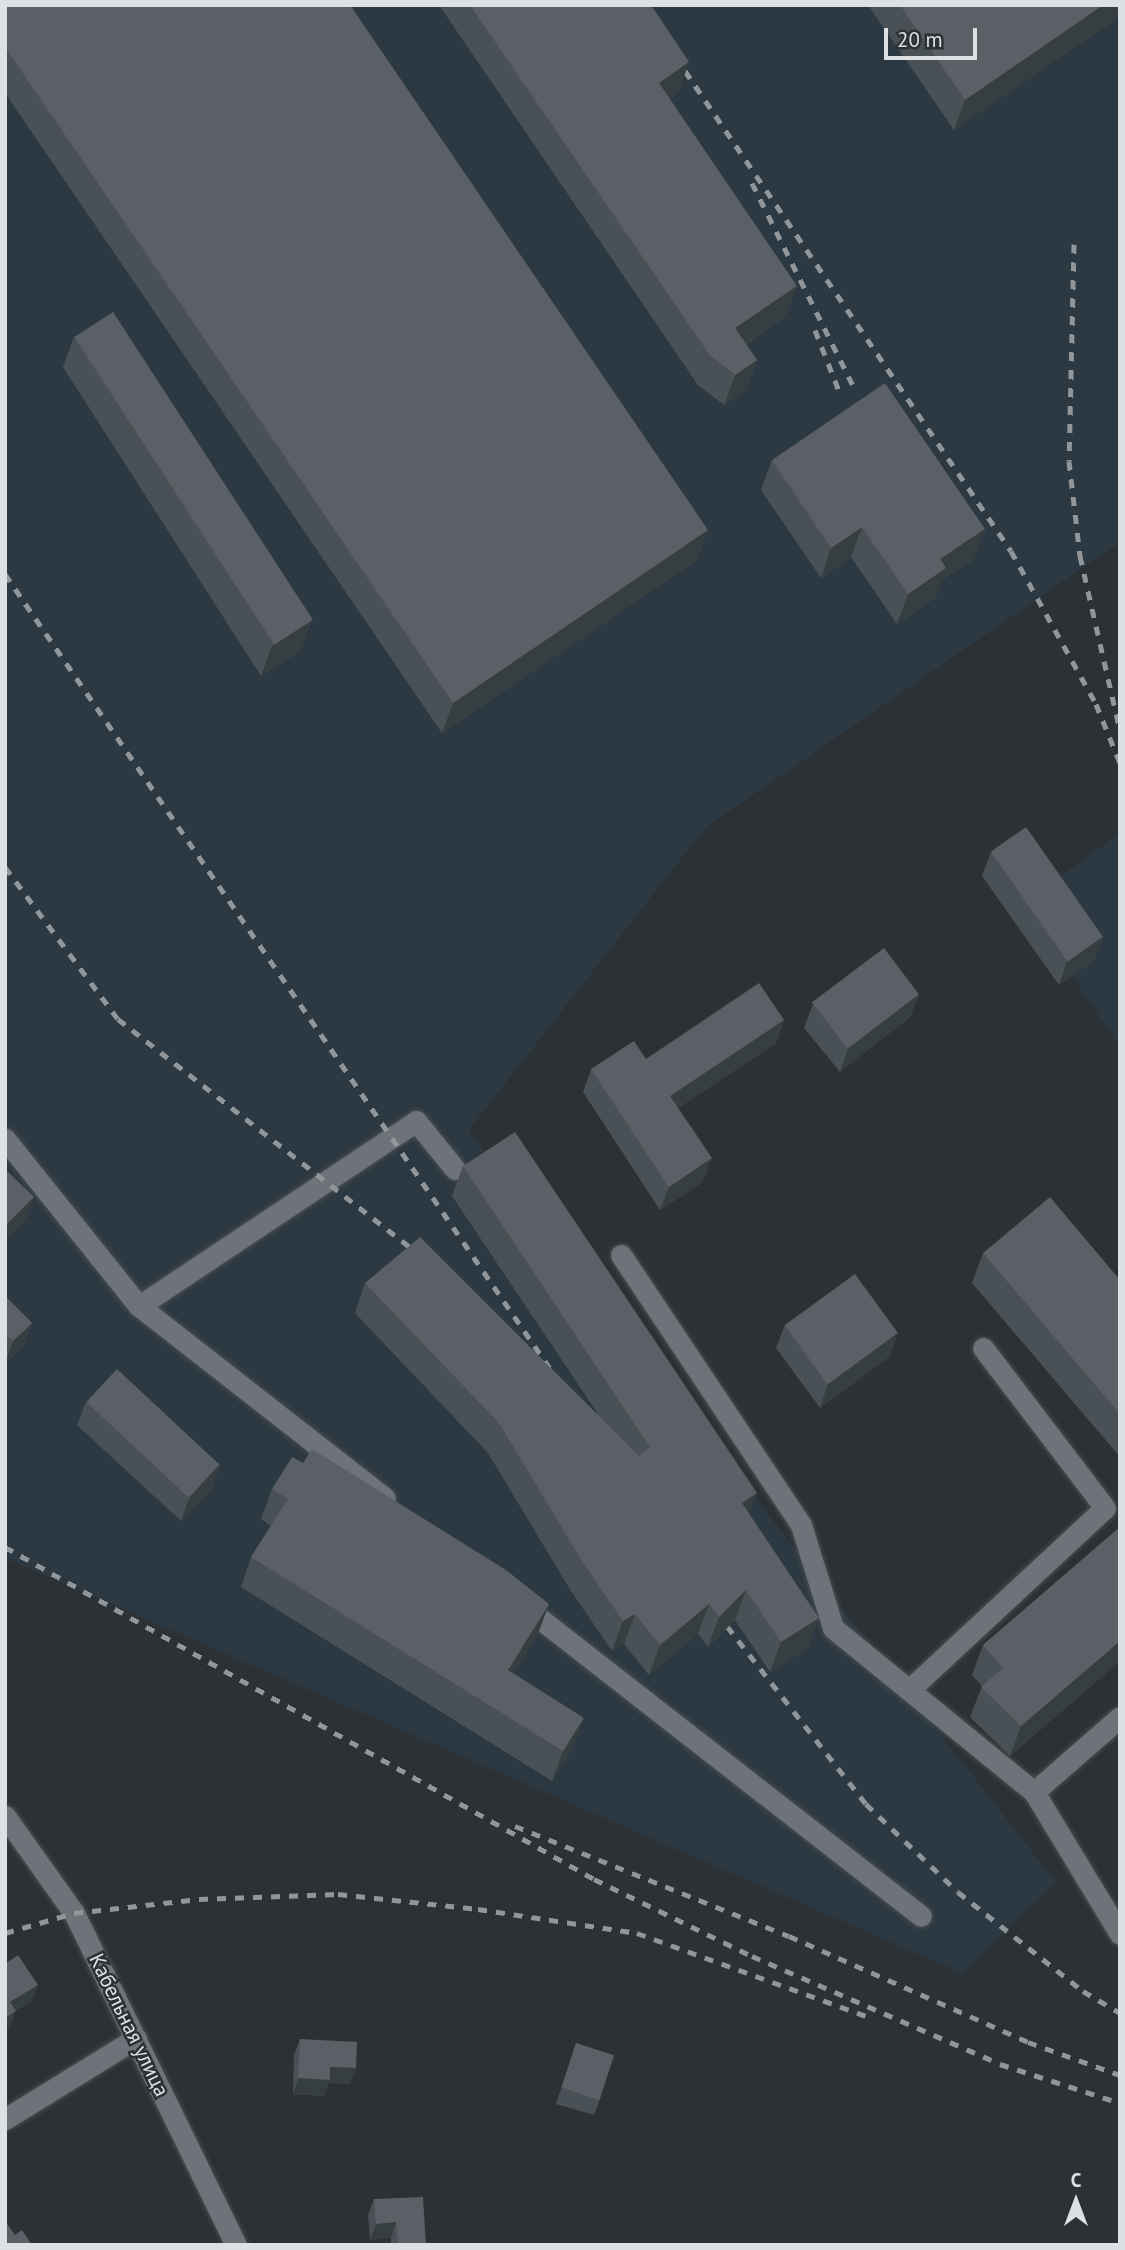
<!DOCTYPE html>
<html>
<head>
<meta charset="utf-8">
<style>
  body { margin:0 }
  #map { position:relative; width:1125px; height:2250px; overflow:hidden; background:#2b3135; font-family:"PT Sans",sans-serif }
  div>[style] { position:absolute }
  [style*='--x'] { left:calc(var(--x)*1px); top:calc(var(--y)*1px); width:calc(var(--w)*1px); rotate:calc(var(--a)*1deg) }
  .built>* { inset:0; background:#2d3942 }
  .roads { filter:drop-shadow(0 0 2px #484d51) drop-shadow(0 0 2px #484d51) }
  .minor>* { height:21px; margin:-10.5px; padding:0 10.5px; transform-origin:10.5px; border-radius:10.5px; background:#6d7379 }
  .rail>* { height:5px; margin-top:-2.5px; transform-origin:0; background:repeating-linear-gradient(90deg,#91969a 0 9px,transparent 0 18px) }
  .wall>* { inset:0; background:#4a5156 }
  .shaded-wall>* { inset:0; background:#373e42 }
  .building>* { inset:0; background:#5a6065; transform-origin:0 0 }
  span { translate:-50% -50%; white-space:nowrap; text-align:center; line-height:1.15; -webkit-text-stroke:5px #2b3135; paint-order:stroke }
  .street-label { font-size:21px; color:#dde1e4 }
  .frame { position:absolute; inset:0; border:7px solid #dde1e4; pointer-events:none }
  .north { position:absolute; left:1041px; top:2166px; width:70px; height:70px; -webkit-text-stroke:5px #2b3135; paint-order:stroke; rotate:0deg; font-size:19px; font-weight:700; line-height:28px; text-align:center; color:#dde1e4 }
  .north::after { content:''; display:block; margin:auto; width:24px; height:32px; background:#dde1e4; clip-path:polygon(50% 0,100% 100%,50% 72%,0 100%) }
  .scale { position:absolute; left:884px; top:28px; width:93px; height:32px; box-sizing:border-box; border:4px solid #dde1e4; border-top:0; padding-left:9px; font-size:21px; line-height:24px; white-space:nowrap; color:#dde1e4; -webkit-text-stroke:5px #2b3135; paint-order:stroke }
</style>
</head>
<body>
<div id="map">
  <div class="built">
    <div style="clip-path:polygon(5px 5px,1120px 5px,1120px 542px,705px 828px,468px 1131px,1056px 1882px,962px 1973px,5px 1558px)"></div>
    <div style="clip-path:polygon(1120px 833px,1120px 1047px,1023px 903px)"></div>
  </div>
  <div class="roads">
    <div class="minor">
      <div style="--x:5;--y:1139;--w:214;--a:51.3"></div>
      <div style="--x:139;--y:1306;--w:312;--a:38"></div>
      <div style="--x:621;--y:1255;--w:324;--a:56.3"></div>
      <div style="--x:801;--y:1525;--w:108;--a:72.7"></div>
      <div style="--x:833;--y:1628;--w:259;--a:39.2"></div>
      <div style="--x:139;--y:1306;--w:333;--a:-33.7"></div>
      <div style="--x:416;--y:1121;--w:62;--a:50.9"></div>
      <div style="--x:521;--y:1604;--w:507;--a:37.95"></div>
      <div style="--x:909;--y:1690;--w:267;--a:-42.9"></div>
      <div style="--x:1105;--y:1508;--w:201;--a:-127.3"></div>
      <div style="--x:1120;--y:1717;--w:114;--a:138.9"></div>
      <div style="--x:1034;--y:1792;--w:166;--a:58.8"></div>
      <div style="--x:5;--y:1816;--w:119;--a:54.6"></div>
      <div style="--x:74;--y:1913;--w:369;--a:64"></div>
      <div style="--x:5;--y:2119;--w:154;--a:-31.7"></div>
    </div>
  </div>
  <div class="rail">
    <div style="--x:675;--y:56;--w:598;--a:55.83"></div>
    <div style="--x:1011;--y:551;--w:175;--a:60.9"></div>
    <div style="--x:1096;--y:704;--w:64;--a:67.9"></div>
    <div style="--x:752;--y:183;--w:227;--a:63.5"></div>
    <div style="--x:1074;--y:244;--w:217;--a:91.3"></div>
    <div style="--x:1069;--y:461;--w:96;--a:83.4"></div>
    <div style="--x:1080;--y:556;--w:180;--a:77.1"></div>
    <div style="--x:815;--y:330;--w:66;--a:68.5"></div>
    <div style="--x:5;--y:574;--w:977;--a:55.55"></div>
    <div style="--x:5;--y:867;--w:189;--a:53.4"></div>
    <div style="--x:118;--y:1019;--w:387;--a:38"></div>
    <div style="--x:5;--y:1547;--w:676;--a:29.41"></div>
    <div style="--x:594;--y:1879;--w:176;--a:26"></div>
    <div style="--x:752;--y:1956;--w:270;--a:23.5"></div>
    <div style="--x:1000;--y:2064;--w:126;--a:18"></div>
    <div style="--x:716;--y:1612;--w:244;--a:52"></div>
    <div style="--x:866;--y:1804;--w:127;--a:43.7"></div>
    <div style="--x:958;--y:1892;--w:159;--a:38.4"></div>
    <div style="--x:1083;--y:1991;--w:43;--a:30.7"></div>
    <div style="--x:515;--y:1826;--w:295;--a:21.9"></div>
    <div style="--x:789;--y:1936;--w:261;--a:23.9"></div>
    <div style="--x:1028;--y:2042;--w:98;--a:19.7"></div>
    <div style="--x:5;--y:1933;--w:72;--a:-16.2"></div>
    <div style="--x:74;--y:1913;--w:126;--a:-6.4"></div>
    <div style="--x:199;--y:1899;--w:139;--a:-2.1"></div>
    <div style="--x:338;--y:1894;--w:141;--a:6.1"></div>
    <div style="--x:478;--y:1909;--w:161;--a:8.6"></div>
    <div style="--x:637;--y:1933;--w:247;--a:19.9"></div>
  </div>
  <div class="wall">
    <div style="clip-path:polygon(5px 5px,697px 560px,442px 733px,5px 93px)"></div>
    <div style="clip-path:polygon(439px 5px,651px 5px,679px 92px,669px 99px,786px 316px,746px 344px,757px 360px,746px 390px,724px 405px,698px 385px)"></div>
    <div style="clip-path:polygon(868px 5px,1120px 5px,954px 130px)"></div>
    <div style="clip-path:polygon(74px 337px,311px 621px,300px 651px,261px 676px,63px 367px)"></div>
    <div style="clip-path:polygon(772px 460px,974px 559px,942px 580px,935px 598px,897px 624px,851px 557px,821px 578px,761px 490px)"></div>
    <div style="clip-path:polygon(991px 852px,1103px 937px,1094px 960px,1059px 985px,982px 876px)"></div>
    <div style="clip-path:polygon(919px 994px,910px 1017px,840px 1072px,804px 1028px,813px 1004px)"></div>
    <div style="clip-path:polygon(784px 1020px,776px 1043px,678px 1108px,703px 1182px,660px 1210px,583px 1092px,591px 1069px,646px 1059px)"></div>
    <div style="clip-path:polygon(463px 1166px,749px 1514px,808px 1648px,770px 1672px,735px 1620px,708px 1647px,698px 1634px,649px 1675px,624px 1644px,612px 1651px,571px 1591px,488px 1453px,355px 1313px,365px 1283px,598px 1414px,452px 1196px)"></div>
    <div style="clip-path:polygon(983px 1253px,1120px 1280px,1120px 1457px,972px 1283px)"></div>
    <div style="clip-path:polygon(5px 1296px,32px 1323px,24px 1346px,5px 1364px)"></div>
    <div style="clip-path:polygon(785px 1325px,890px 1356px,820px 1408px,776px 1348px)"></div>
    <div style="clip-path:polygon(86px 1402px,220px 1464px,212px 1488px,181px 1521px,77px 1425px)"></div>
    <div style="clip-path:polygon(272px 1489px,538px 1634px,513px 1674px,573px 1748px,552px 1781px,241px 1587px,251px 1557px,271px 1526px,261px 1519px)"></div>
    <div style="clip-path:polygon(1120px 1527px,1120px 1661px,1010px 1756px,970px 1717px,982px 1686px,972px 1675px,983px 1645px)"></div>
    <div style="clip-path:polygon(300px 2039px,350px 2084px,328px 2083px,324px 2096px,293px 2094px,294px 2055px)"></div>
    <div style="clip-path:polygon(576px 2043px,600px 2099px,594px 2115px,556px 2104px)"></div>
    <div style="clip-path:polygon(374px 2199px,426px 2245px,391px 2245px,391px 2238px,370px 2240px,368px 2215px)"></div>
  </div>
  <div class="shaded-wall">
    <div style="clip-path:polygon(1103px 5px,1120px 5px,1120px 17px,954px 130px,965px 100px)"></div>
    <div style="clip-path:polygon(689px 62px,679px 92px,648px 113px,659px 83px)"></div>
    <div style="clip-path:polygon(797px 286px,786px 316px,724px 358px,735px 328px)"></div>
    <div style="clip-path:polygon(757px 360px,746px 390px,724px 405px,735px 375px)"></div>
    <div style="clip-path:polygon(862px 527px,851px 557px,821px 578px,831px 548px)"></div>
    <div style="clip-path:polygon(985px 529px,974px 559px,942px 580px,935px 598px,897px 624px,908px 594px,940px 559px)"></div>
    <div style="clip-path:polygon(708px 530px,697px 560px,442px 733px,453px 703px)"></div>
    <div style="clip-path:polygon(311px 621px,300px 651px,261px 676px,272px 646px)"></div>
    <div style="clip-path:polygon(1103px 937px,1094px 960px,1059px 985px,1067px 961px)"></div>
    <div style="clip-path:polygon(919px 994px,910px 1017px,840px 1072px,848px 1049px)"></div>
    <div style="clip-path:polygon(784px 1020px,776px 1043px,662px 1119px,670px 1096px)"></div>
    <div style="clip-path:polygon(712px 1158px,703px 1182px,660px 1210px,669px 1187px)"></div>
    <div style="clip-path:polygon(34px 1197px,26px 1220px,5px 1240px,5px 1226px)"></div>
    <div style="clip-path:polygon(32px 1323px,24px 1346px,5px 1364px,13px 1341px)"></div>
    <div style="clip-path:polygon(898px 1333px,890px 1356px,820px 1408px,828px 1384px)"></div>
    <div style="clip-path:polygon(220px 1464px,212px 1488px,181px 1521px,189px 1498px)"></div>
    <div style="clip-path:polygon(757px 1493px,746px 1523px,742px 1503px)"></div>
    <div style="clip-path:polygon(746px 1590px,735px 1620px,708px 1647px,719px 1617px)"></div>
    <div style="clip-path:polygon(549px 1604px,538px 1634px,497px 1700px,508px 1670px)"></div>
    <div style="clip-path:polygon(709px 1604px,698px 1634px,649px 1675px,660px 1645px)"></div>
    <div style="clip-path:polygon(635px 1614px,624px 1644px,612px 1651px,623px 1621px)"></div>
    <div style="clip-path:polygon(819px 1618px,808px 1648px,770px 1672px,781px 1642px)"></div>
    <div style="clip-path:polygon(1120px 1641px,1120px 1661px,1010px 1756px,1021px 1726px)"></div>
    <div style="clip-path:polygon(584px 1718px,573px 1748px,552px 1781px,563px 1751px)"></div>
    <div style="clip-path:polygon(38px 1985px,32px 2001px,16px 2011px,10px 2027px,5px 2030px,5px 2016px,10px 2002px)"></div>
    <div style="clip-path:polygon(330px 2067px,356px 2068px,350px 2084px,328px 2083px,324px 2096px,293px 2094px,298px 2078px)"></div>
    <div style="clip-path:polygon(396px 2222px,391px 2238px,370px 2240px,376px 2224px)"></div>
  </div>
  <div class="building">
    <div style="clip-path:polygon(5px 5px,350px 5px,708px 530px,453px 703px,5px 47px)"></div>
    <div style="clip-path:polygon(470px 5px,651px 5px,689px 62px,659px 83px,797px 286px,735px 328px,757px 360px,735px 375px,709px 354px)"></div>
    <div style="clip-path:polygon(900px 5px,1103px 5px,965px 100px)"></div>
    <div style="left:113px;top:312px;width:367px;height:46px;rotate:57deg"></div>
    <div style="clip-path:polygon(885px 383px,985px 529px,940px 559px,946px 568px,908px 594px,862px 527px,831px 548px,772px 460px)"></div>
    <div style="left:1026px;top:827px;width:134px;height:43px;rotate:55deg"></div>
    <div style="left:884px;top:948px;width:58px;height:90px;rotate:53deg"></div>
    <div style="clip-path:polygon(759px 983px,784px 1020px,670px 1096px,712px 1158px,669px 1187px,591px 1069px,634px 1041px,646px 1059px)"></div>
    <div style="clip-path:polygon(515px 1132px,757px 1493px,742px 1503px,819px 1618px,781px 1642px,746px 1590px,719px 1617px,709px 1604px,660px 1645px,635px 1614px,623px 1621px,582px 1561px,499px 1423px,365px 1283px,420px 1237px,639px 1456px,650px 1447px,463px 1166px)"></div>
    <div style="clip-path:polygon(5px 1169px,34px 1197px,5px 1226px)"></div>
    <div style="clip-path:polygon(1050px 1197px,1120px 1280px,1120px 1414px,983px 1253px)"></div>
    <div style="left:855px;top:1274px;width:73px;height:87px;rotate:54deg"></div>
    <div style="clip-path:polygon(5px 1296px,32px 1323px,13px 1341px,8px 1337px,5px 1340px)"></div>
    <div style="left:117px;top:1369px;width:140px;height:45px;rotate:43deg"></div>
    <div style="clip-path:polygon(312px 1449px,506px 1570px,549px 1604px,508px 1670px,584px 1718px,563px 1751px,251px 1557px,288px 1499px,272px 1489px,292px 1457px,303px 1463px)"></div>
    <div style="clip-path:polygon(1120px 1527px,1120px 1641px,1021px 1726px,981px 1687px,1003px 1668px,983px 1645px)"></div>
    <div style="clip-path:polygon(18px 1955px,38px 1985px,10px 2002px,16px 2011px,5px 2018px,5px 1964px)"></div>
    <div style="clip-path:polygon(300px 2039px,357px 2042px,356px 2068px,330px 2067px,330px 2080px,298px 2078px)"></div>
    <div style="left:576px;top:2043px;width:40px;height:47px;rotate:18deg"></div>
    <div style="clip-path:polygon(423px 2197px,426px 2245px,398px 2245px,396px 2222px,376px 2224px,374px 2199px)"></div>
    <div style="clip-path:polygon(5px 2221px,15px 2235px,22px 2230px,32px 2245px,5px 2245px)"></div>
  </div>
  <div class="street-label">
    <span style="left:129px;top:2025px;rotate:64deg">Кабельная улица</span>
  </div>
  <div class="frame"></div>
  <div class="north">С</div>
  <div class="scale">20 m</div>
</div>
</body>
</html>
